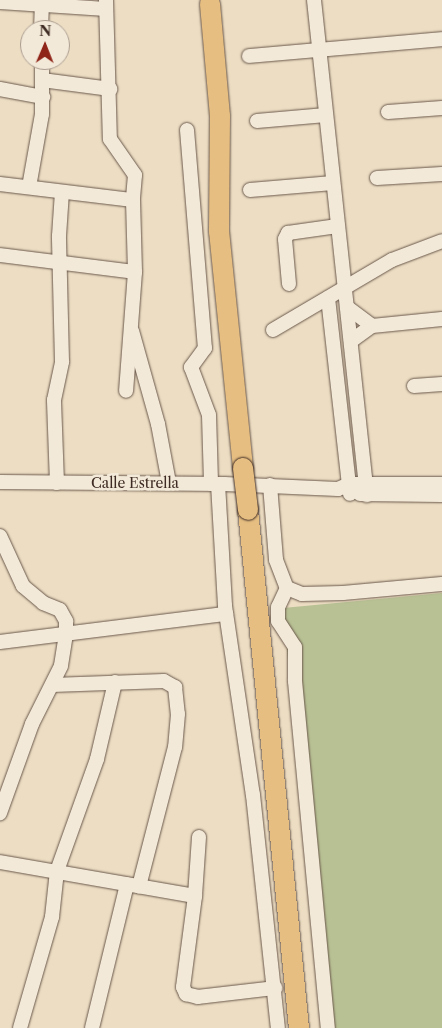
<!DOCTYPE html>
<html>
<head>
<meta charset="utf-8">
<style>
  body { margin:0 }
  #map { position:relative; width:442px; height:1028px; overflow:hidden; background:#ecddc3; font-family:"Libre Caslon Text",serif }
  div>[style] { position:absolute }
  [style*='--x'] { left:calc(var(--x)*1px); top:calc(var(--y)*1px); width:calc(var(--w)*1px); rotate:calc(var(--a)*1deg) }
  .green>* { inset:0; background:#b8c194 }
  .roads { filter:drop-shadow(0 0 1px #6a584b) drop-shadow(0 0 1px #6a584b) }
  .minor>* { height:14px; margin:-7px; padding:0 7px; transform-origin:7px; border-radius:7px; background:#f3e9d8 }
  .highway>* { height:20px; margin:-10px; padding:0 10px; transform-origin:10px; border-radius:10px; background:#e6be82 }
  .bridges { filter:drop-shadow(0 0 1px #3e2b23) drop-shadow(0 0 1px #3e2b23) }
  .highway-bridge>* { height:20px; margin:-10px; padding:0 10px; transform-origin:10px; border-radius:10px; background:#e6be82 }
  span { translate:-50% -50%; white-space:nowrap; text-align:center; line-height:1.15; -webkit-text-stroke:5px #f3e9d8; paint-order:stroke }
  .street-label { font-size:14px; color:#3e2b23 }
  .north { position:absolute; left:20px; top:20px; width:50px; height:50px; box-sizing:border-box; background:#f3e9d8; border:1px solid #ab9d90; border-radius:50%; rotate:1deg; font-size:14px; font-weight:700; line-height:20px; text-align:center; color:#3e2b23 }
  .north::after { content:''; display:block; margin:auto; width:18px; height:22px; background:#8f2418; clip-path:polygon(50% 0,100% 100%,50% 72%,0 100%) }
</style>
</head>
<body>
<div id="map">
  <div class="green">
    <div style="clip-path:polygon(442px 593px,442px 1028px,323px 1028px,283px 608px)"></div>
  </div>
  <div class="roads">
    <div class="minor">
      <div style="--x:106;--y:0;--w:139;--a:88.4"></div>
      <div style="--x:110;--y:139;--w:44;--a:55.2"></div>
      <div style="--x:135;--y:175;--w:25;--a:95"></div>
      <div style="--x:314;--y:0;--w:498;--a:83.9"></div>
      <div style="--x:0;--y:2;--w:106;--a:3.8"></div>
      <div style="--x:41;--y:30;--w:30;--a:-88"></div>
      <div style="--x:249;--y:56;--w:194;--a:-5"></div>
      <div style="--x:42;--y:80;--w:69;--a:7.5"></div>
      <div style="--x:0;--y:89;--w:44;--a:10.5"></div>
      <div style="--x:388;--y:112;--w:54;--a:-4.2"></div>
      <div style="--x:257;--y:121;--w:69;--a:-5"></div>
      <div style="--x:187;--y:130;--w:219;--a:85.3"></div>
      <div style="--x:205;--y:348;--w:24;--a:126"></div>
      <div style="--x:191;--y:367;--w:51;--a:69.4"></div>
      <div style="--x:209;--y:415;--w:69;--a:88.3"></div>
      <div style="--x:377;--y:178;--w:65;--a:-3.5"></div>
      <div style="--x:0;--y:184;--w:134;--a:6.9"></div>
      <div style="--x:133;--y:200;--w:72;--a:88.4"></div>
      <div style="--x:135;--y:272;--w:119;--a:94.3"></div>
      <div style="--x:29;--y:187;--w:74;--a:-79.9"></div>
      <div style="--x:42;--y:114;--w:54;--a:-90"></div>
      <div style="--x:250;--y:190;--w:83;--a:-4.8"></div>
      <div style="--x:0;--y:255;--w:136;--a:7.2"></div>
      <div style="--x:289;--y:284;--w:45;--a:-95.1"></div>
      <div style="--x:285;--y:239;--w:7;--a:-63"></div>
      <div style="--x:288;--y:233;--w:50;--a:-8"></div>
      <div style="--x:328;--y:298;--w:197;--a:83.6"></div>
      <div style="--x:347;--y:307;--w:31;--a:37"></div>
      <div style="--x:273;--y:330;--w:138;--a:-30.5"></div>
      <div style="--x:392;--y:260;--w:53;--a:-20.8"></div>
      <div style="--x:132;--y:331;--w:97;--a:74.4"></div>
      <div style="--x:158;--y:424;--w:60;--a:79.4"></div>
      <div style="--x:351;--y:341;--w:26;--a:-36"></div>
      <div style="--x:372;--y:326;--w:70;--a:-5.7"></div>
      <div style="--x:414;--y:386;--w:28;--a:-4"></div>
      <div style="--x:0;--y:482;--w:224;--a:0.5"></div>
      <div style="--x:224;--y:484;--w:114;--a:2.5"></div>
      <div style="--x:338;--y:489;--w:12;--a:-24"></div>
      <div style="--x:349;--y:484;--w:93;--a:0"></div>
      <div style="--x:57;--y:483;--w:83;--a:-92.1"></div>
      <div style="--x:54;--y:400;--w:39;--a:-78"></div>
      <div style="--x:62;--y:362;--w:126;--a:-91.4"></div>
      <div style="--x:59;--y:236;--w:44;--a:-86.1"></div>
      <div style="--x:218;--y:484;--w:122;--a:86.7"></div>
      <div style="--x:225;--y:606;--w:191;--a:81.6"></div>
      <div style="--x:253;--y:795;--w:234;--a:83.9"></div>
      <div style="--x:270;--y:485;--w:75;--a:85.4"></div>
      <div style="--x:276;--y:560;--w:30;--a:69"></div>
      <div style="--x:287;--y:588;--w:16;--a:22"></div>
      <div style="--x:302;--y:594;--w:41;--a:-1.4"></div>
      <div style="--x:343;--y:593;--w:99;--a:-5.2"></div>
      <div style="--x:360;--y:494;--w:82;--a:0.7"></div>
      <div style="--x:0;--y:536;--w:55;--a:65.3"></div>
      <div style="--x:23;--y:586;--w:26;--a:40"></div>
      <div style="--x:43;--y:603;--w:18;--a:22"></div>
      <div style="--x:60;--y:610;--w:13;--a:61"></div>
      <div style="--x:66;--y:621;--w:13;--a:90"></div>
      <div style="--x:66;--y:634;--w:32;--a:99"></div>
      <div style="--x:61;--y:666;--w:65;--a:116.6"></div>
      <div style="--x:32;--y:724;--w:95;--a:109.8"></div>
      <div style="--x:287;--y:588;--w:21;--a:115"></div>
      <div style="--x:278;--y:607;--w:14;--a:90"></div>
      <div style="--x:278;--y:621;--w:31;--a:57"></div>
      <div style="--x:295;--y:647;--w:34;--a:90"></div>
      <div style="--x:295;--y:681;--w:349;--a:84.6"></div>
      <div style="--x:0;--y:642;--w:228;--a:-7.1"></div>
      <div style="--x:52;--y:685;--w:112;--a:-2"></div>
      <div style="--x:164;--y:681;--w:13;--a:29"></div>
      <div style="--x:175;--y:687;--w:27;--a:84"></div>
      <div style="--x:178;--y:714;--w:33;--a:95"></div>
      <div style="--x:175;--y:747;--w:144;--a:104.5"></div>
      <div style="--x:199;--y:837;--w:59;--a:93.9"></div>
      <div style="--x:195;--y:896;--w:92;--a:97.5"></div>
      <div style="--x:183;--y:987;--w:8;--a:67"></div>
      <div style="--x:186;--y:994;--w:12;--a:14"></div>
      <div style="--x:198;--y:997;--w:78;--a:-6.7"></div>
      <div style="--x:0;--y:862;--w:198;--a:9.9"></div>
      <div style="--x:20;--y:1028;--w:116;--a:-73.9"></div>
      <div style="--x:52;--y:917;--w:46;--a:-83.8"></div>
      <div style="--x:57;--y:871;--w:119;--a:-70.3"></div>
      <div style="--x:97;--y:759;--w:79;--a:-76.8"></div>
      <div style="--x:92;--y:1028;--w:148;--a:-76.3"></div>
    </div>
    <div class="highway">
      <div style="--x:210;--y:4;--w:112;--a:84.9"></div>
      <div style="--x:220;--y:116;--w:115;--a:90.5"></div>
      <div style="--x:219;--y:231;--w:238;--a:84.2"></div>
      <div style="--x:248;--y:510;--w:521;--a:84.38"></div>
    </div>
  </div>
  <div class="bridges">
    <div class="highway-bridge">
      <div style="--x:243;--y:468;--w:42;--a:83.2"></div>
    </div>
  </div>
  <div class="street-label">
    <span style="left:135px;top:483px">Calle Estrella</span>
  </div>
  <div class="north">N</div>
</div>
</body>
</html>
